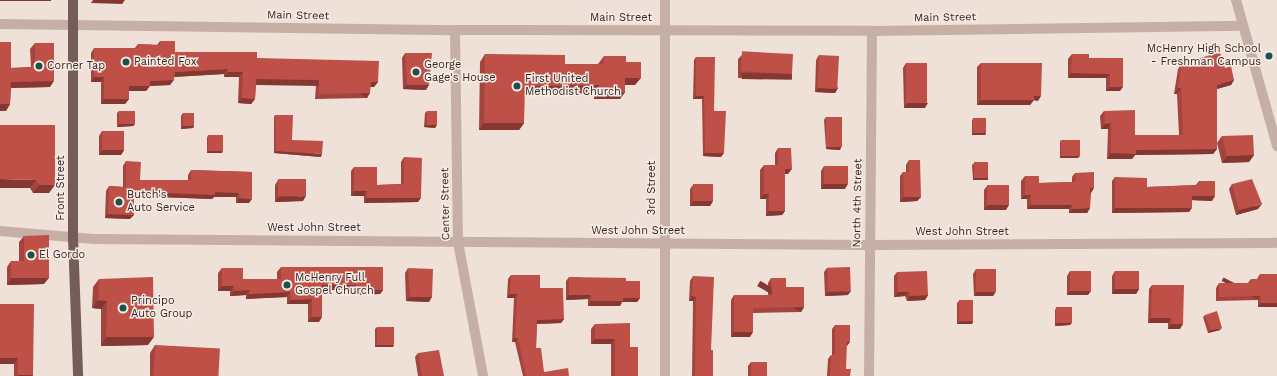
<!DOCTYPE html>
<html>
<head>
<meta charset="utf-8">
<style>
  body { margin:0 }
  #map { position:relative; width:1277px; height:376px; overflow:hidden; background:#efe1d8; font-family:"Work Sans",sans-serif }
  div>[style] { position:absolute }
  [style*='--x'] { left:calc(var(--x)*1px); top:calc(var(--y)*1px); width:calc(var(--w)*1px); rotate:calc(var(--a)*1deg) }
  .street>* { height:10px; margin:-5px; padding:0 5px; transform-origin:5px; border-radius:5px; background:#c6afa5 }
  .primary>* { height:10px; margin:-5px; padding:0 5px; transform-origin:5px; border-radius:5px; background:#745c58 }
  .wall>* { inset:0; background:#a3453e }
  .shaded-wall>* { inset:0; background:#853832; transform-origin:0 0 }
  .building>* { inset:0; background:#be5048; transform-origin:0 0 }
  .dots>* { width:11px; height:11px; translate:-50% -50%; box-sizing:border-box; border:2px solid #f7ebe4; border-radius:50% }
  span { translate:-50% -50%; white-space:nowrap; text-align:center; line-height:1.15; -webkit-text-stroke:3px #f7ebe4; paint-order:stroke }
  .street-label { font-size:11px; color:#332826 }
  .poi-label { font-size:11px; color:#332826 }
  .right { translate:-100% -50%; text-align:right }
  .left { translate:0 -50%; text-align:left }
</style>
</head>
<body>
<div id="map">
  <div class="street">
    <div style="--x:665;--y:0;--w:376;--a:90"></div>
    <div style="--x:1236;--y:0;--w:152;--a:74.3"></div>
    <div style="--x:0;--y:24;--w:455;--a:0.8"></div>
    <div style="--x:455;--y:30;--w:417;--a:0.1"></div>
    <div style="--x:872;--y:31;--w:371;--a:-0.8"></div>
    <div style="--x:455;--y:30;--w:212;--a:89.2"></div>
    <div style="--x:458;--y:242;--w:136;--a:79.4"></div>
    <div style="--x:0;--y:231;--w:94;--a:4.9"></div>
    <div style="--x:94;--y:239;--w:775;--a:0.44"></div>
    <div style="--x:869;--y:245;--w:408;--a:-0.3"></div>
    <div style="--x:869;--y:376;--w:345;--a:-89.5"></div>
  </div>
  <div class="primary">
    <div style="--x:73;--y:0;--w:237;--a:90"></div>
    <div style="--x:73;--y:237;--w:139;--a:87.9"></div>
  </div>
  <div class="wall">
    <div style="clip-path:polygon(160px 41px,175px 52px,257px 58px,378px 82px,374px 87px,370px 87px,367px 98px,315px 99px,316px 85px,256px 84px,255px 99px,251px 104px,238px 103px,239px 77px,224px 77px,224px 74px,174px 77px,170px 85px,150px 86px,146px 91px,129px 91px,129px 99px,125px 104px,101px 104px,101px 82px,91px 82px,91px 53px,94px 48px,135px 48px,138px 44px,157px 45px)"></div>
    <div style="clip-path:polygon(35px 43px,50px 87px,11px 88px,10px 104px,6px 111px,11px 68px,31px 67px,30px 49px)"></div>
    <div style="clip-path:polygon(405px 53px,426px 90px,403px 89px,402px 58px)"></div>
    <div style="clip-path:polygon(485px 54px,565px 64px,598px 64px,604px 56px,626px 62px,635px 85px,625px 85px,625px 92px,620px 99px,594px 99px,594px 93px,524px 94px,524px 123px,519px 130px,479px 130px,480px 62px)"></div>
    <div style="clip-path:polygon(1072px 54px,1089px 58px,1123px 58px,1120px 91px,1106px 91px,1106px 78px,1068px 78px,1068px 59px)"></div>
    <div style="clip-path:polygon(742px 55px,792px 74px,789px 79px,738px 78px,738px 59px)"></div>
    <div style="clip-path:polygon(819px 55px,838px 88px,835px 93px,815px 92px,816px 60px)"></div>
    <div style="clip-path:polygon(696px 57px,714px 111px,721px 157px,703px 156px,702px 99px,693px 99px,694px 60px)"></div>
    <div style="clip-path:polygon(906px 63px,925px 108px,904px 108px,903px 68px)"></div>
    <div style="clip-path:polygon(981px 63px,1038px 101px,1034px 100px,1030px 105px,977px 105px,977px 67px)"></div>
    <div style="clip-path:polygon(1181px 64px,1225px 68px,1234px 80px,1231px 85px,1217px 89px,1217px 149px,1213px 154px,1135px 155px,1132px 159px,1107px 159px,1108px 129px,1101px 129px,1100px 116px,1104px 111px,1135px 135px,1179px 135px,1177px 94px,1174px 94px,1178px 69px)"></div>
    <div style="clip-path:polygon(119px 111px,135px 124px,133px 126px,117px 127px,117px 113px)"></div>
    <div style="clip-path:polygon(427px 111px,435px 128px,424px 127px,425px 113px)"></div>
    <div style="clip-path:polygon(183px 113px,194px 126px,193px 128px,181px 129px,181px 116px)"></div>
    <div style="clip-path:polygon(275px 115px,292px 140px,321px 157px,274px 153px,274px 117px)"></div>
    <div style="clip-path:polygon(826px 117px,841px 147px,840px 150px,826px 149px,824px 120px)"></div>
    <div style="clip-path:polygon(973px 118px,986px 133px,985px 135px,972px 135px,972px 121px)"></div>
    <div style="clip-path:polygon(55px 125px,49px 193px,33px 193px,30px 188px)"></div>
    <div style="clip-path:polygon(102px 131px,124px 150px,121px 155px,99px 155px,99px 136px)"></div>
    <div style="clip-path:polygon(208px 135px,223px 150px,222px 153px,207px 153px,207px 138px)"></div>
    <div style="clip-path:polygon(1222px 136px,1254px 155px,1249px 162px,1222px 163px,1217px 143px)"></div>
    <div style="clip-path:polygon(1061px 140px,1078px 158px,1060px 158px,1060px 142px)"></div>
    <div style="clip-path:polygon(778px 148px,788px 174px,785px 174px,785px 211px,782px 215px,766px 216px,766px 199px,760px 199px,760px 170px,764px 165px,775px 165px,775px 153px)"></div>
    <div style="clip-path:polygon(404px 157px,418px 202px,364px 203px,364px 196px,351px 196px,351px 171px,354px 167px,377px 185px,401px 184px,401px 162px)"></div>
    <div style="clip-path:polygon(909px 160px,921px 197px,917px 201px,900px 202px,900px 176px,903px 172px,906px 172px,906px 165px)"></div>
    <div style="clip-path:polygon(126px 161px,140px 180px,188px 180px,188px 175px,191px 170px,252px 172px,249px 203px,236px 203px,236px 197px,214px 197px,212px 199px,134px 196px,130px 219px,105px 218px,106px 191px,109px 186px,123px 187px,123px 166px)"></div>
    <div style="clip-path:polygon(974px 163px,988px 178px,987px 180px,973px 180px,972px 165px)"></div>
    <div style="clip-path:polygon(824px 166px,845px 189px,821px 189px,821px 171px)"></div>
    <div style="clip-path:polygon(1075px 173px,1091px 193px,1090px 208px,1087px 213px,1069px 213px,1069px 209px,1027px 209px,1027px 199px,1021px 199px,1021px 181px,1025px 176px,1039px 183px,1072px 182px,1072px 177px)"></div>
    <div style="clip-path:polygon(1115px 177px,1147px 187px,1196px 185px,1199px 181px,1212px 201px,1192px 200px,1189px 212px,1112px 213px,1112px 181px)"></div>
    <div style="clip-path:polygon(278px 180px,303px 201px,275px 202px,275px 185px)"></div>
    <div style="clip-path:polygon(1232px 184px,1258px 209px,1236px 215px,1229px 189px)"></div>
    <div style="clip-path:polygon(693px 185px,713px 201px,710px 206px,690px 206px,690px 189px)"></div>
    <div style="clip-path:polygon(987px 186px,1006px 210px,984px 210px,984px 190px)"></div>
    <div style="clip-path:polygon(24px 236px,44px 284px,7px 285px,7px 267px,11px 261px,19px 261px,19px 242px)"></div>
    <div style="clip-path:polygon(281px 267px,383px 290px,380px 294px,354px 295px,354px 290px,322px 290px,319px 322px,308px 322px,308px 304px,287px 304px,287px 297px,246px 299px,246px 295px,230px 296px,230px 291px,218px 291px,218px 273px,222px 268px,243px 279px,277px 279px,277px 272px)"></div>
    <div style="clip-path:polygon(408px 268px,429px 302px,406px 301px,405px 273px)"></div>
    <div style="clip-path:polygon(827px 268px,848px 295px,825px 296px,824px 272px)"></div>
    <div style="clip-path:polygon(976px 269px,996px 291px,993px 296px,974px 296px,973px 274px)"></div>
    <div style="clip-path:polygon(1070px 271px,1088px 295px,1067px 295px,1067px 276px)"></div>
    <div style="clip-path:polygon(1115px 271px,1139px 289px,1136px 294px,1112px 294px,1112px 276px)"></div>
    <div style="clip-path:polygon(897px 272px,928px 295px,925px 300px,907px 301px,905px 296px,894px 297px,894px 276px)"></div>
    <div style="clip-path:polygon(1260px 274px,1277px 274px,1277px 307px,1258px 307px,1258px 300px,1216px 301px,1216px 288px,1219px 283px,1248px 283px,1251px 279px,1257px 279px)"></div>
    <div style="clip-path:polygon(511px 275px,540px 288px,564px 319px,561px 323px,537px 324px,536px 348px,544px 372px,569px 376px,523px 376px,515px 342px,512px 342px,514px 298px,507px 298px,508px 279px)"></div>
    <div style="clip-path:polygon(693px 276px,711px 350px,713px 376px,692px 376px,693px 301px,689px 301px,690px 281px)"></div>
    <div style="clip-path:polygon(569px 277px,626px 281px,640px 298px,637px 302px,622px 302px,620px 306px,588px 306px,588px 299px,566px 300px,566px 281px)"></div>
    <div style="clip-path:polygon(771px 278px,786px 287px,804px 307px,801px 312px,753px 313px,750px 337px,731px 337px,731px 300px,734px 295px,768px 295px,768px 283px)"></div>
    <div style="clip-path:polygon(99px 279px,148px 345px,101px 346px,101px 309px,92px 308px,93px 287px)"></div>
    <div style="clip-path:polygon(1152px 285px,1180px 329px,1168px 329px,1168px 323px,1148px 323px,1149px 289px)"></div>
    <div style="clip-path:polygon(959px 301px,973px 321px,972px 324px,957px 324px,957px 303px)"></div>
    <div style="clip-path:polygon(0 304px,32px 376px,14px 376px,14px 364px)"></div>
    <div style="clip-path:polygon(1056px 308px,1070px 325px,1055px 326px,1055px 310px)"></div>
    <div style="clip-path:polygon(1205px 315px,1220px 330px,1208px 333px,1203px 317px)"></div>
    <div style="clip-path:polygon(595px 324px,630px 347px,638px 376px,611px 376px,611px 344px,591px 344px,591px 329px)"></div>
    <div style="clip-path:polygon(835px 325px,847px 346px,846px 346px,846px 369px,850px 376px,827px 376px,828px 359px,831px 355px,832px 355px,832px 329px)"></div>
    <div style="clip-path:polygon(377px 327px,394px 344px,393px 347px,375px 347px,375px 329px)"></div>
    <div style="clip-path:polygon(155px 345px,219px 376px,150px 376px,150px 353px)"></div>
    <div style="clip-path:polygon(418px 353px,444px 376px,418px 376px,415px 357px)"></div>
    <div style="clip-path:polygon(751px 362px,766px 376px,748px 376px,748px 366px)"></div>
  </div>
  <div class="shaded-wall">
    <div style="left:0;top:0;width:51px;height:1px"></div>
    <div style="clip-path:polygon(93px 0,125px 0,122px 4px,91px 3px)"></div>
    <div style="clip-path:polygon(228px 69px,224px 74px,172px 77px,175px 72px)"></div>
    <div style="clip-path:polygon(228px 72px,243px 72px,239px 77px,224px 77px)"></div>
    <div style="left:742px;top:73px;width:50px;height:6px;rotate:1deg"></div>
    <div style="clip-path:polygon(1071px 73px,1110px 74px,1106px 78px,1068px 78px)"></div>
    <div style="clip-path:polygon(94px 77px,104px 77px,101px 82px,91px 82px)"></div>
    <div style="clip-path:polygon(625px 78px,641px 78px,635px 85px,620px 85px)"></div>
    <div style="left:256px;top:79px;width:63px;height:6px;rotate:1deg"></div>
    <div style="clip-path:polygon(174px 80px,170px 85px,146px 86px,150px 81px)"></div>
    <div style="clip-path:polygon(1234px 80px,1231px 85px,1213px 90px,1217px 85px)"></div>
    <div style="clip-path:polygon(54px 81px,50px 87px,6px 88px,11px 82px)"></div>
    <div style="clip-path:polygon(371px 82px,378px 82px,374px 87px,367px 87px)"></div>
    <div style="clip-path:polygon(407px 85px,429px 85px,426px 90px,403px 89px)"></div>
    <div style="clip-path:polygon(599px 85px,594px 93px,519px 94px,525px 86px)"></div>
    <div style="clip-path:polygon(129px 86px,150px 86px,146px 91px,125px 91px)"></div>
    <div style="clip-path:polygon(1110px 87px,1123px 87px,1120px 91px,1106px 91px)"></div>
    <div style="clip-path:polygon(818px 88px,838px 88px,835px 93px,815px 92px)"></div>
    <div style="clip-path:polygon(1178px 88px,1181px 88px,1177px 94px,1174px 94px)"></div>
    <div style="clip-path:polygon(599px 92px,625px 92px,620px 99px,594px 99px)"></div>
    <div style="left:370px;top:93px;width:6px;height:51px;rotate:121deg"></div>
    <div style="clip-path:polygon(696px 96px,704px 96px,702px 99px,693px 99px)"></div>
    <div style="clip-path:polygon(1034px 96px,1041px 96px,1038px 101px,1034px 100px,1030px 105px,977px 105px,981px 100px)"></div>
    <div style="clip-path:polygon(242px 98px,255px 99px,251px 104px,238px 103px)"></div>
    <div style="clip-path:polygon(104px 99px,129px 99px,125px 104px,101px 104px)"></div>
    <div style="clip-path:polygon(907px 103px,928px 103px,925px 108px,904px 108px)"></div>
    <div style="clip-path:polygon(0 104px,10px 104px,6px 111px,0 111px)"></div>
    <div style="clip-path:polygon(484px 123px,524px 123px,519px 130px,479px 130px)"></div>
    <div style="clip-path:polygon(1111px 123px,1108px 129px,1101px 129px,1105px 124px)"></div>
    <div style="clip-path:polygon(119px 124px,135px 124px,133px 126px,117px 127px)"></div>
    <div style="clip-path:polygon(426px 125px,437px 125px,435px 128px,424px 127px)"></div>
    <div style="clip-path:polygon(183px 126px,194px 126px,193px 128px,181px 129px)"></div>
    <div style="clip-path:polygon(973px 133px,986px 133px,985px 135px,972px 135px)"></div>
    <div style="clip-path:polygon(827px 147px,841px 147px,840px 150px,826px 149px)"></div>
    <div style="clip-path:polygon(1217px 149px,1213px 154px,1135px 155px,1132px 159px,1107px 159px,1111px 153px,1136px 150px)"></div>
    <div style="clip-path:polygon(103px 150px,124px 150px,121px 155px,99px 155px)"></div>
    <div style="clip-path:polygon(223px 150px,222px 153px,207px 153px,209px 151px)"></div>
    <div style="clip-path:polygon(276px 151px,322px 154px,321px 157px,274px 153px)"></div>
    <div style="clip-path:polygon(705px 153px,724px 153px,721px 157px,703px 156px)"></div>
    <div style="clip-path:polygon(1254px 155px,1249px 162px,1222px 163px,1227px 156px)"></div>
    <div style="clip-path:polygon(1061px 156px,1080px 156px,1078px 158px,1060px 158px)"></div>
    <div style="clip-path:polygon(785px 169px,792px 169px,788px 174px,782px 174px)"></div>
    <div style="left:974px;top:178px;width:14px;height:2px"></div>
    <div style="clip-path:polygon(0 179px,36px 180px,30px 188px,0 188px)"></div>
    <div style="clip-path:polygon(824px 184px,848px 184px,845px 189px,821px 189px)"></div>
    <div style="clip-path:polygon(39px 185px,55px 185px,49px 193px,33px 193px)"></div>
    <div style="clip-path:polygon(1090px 188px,1094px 188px,1091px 193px,1087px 193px)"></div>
    <div style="clip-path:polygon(354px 191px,367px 191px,364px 196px,351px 196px)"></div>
    <div style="clip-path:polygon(134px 192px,215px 192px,239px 193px,236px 197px,214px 197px,212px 199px,131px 196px)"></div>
    <div style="clip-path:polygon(764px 194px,769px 194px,766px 199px,760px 199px)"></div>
    <div style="clip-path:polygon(1025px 195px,1031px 195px,1027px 199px,1021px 199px)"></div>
    <div style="clip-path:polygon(306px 196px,303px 201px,275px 202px,279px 197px)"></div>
    <div style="clip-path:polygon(1192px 196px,1215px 196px,1212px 201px,1189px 200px)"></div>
    <div style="clip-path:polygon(904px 197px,921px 197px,917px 201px,900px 202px)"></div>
    <div style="clip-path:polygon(239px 198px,252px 199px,249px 203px,236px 203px)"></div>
    <div style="clip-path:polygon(367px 198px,421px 198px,418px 202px,364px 203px)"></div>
    <div style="clip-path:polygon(693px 201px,713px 201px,710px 206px,690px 206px)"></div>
    <div style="clip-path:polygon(1262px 204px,1258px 209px,1236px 215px,1239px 210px)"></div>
    <div style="clip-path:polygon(988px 205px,1009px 205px,1006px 210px,984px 210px)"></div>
    <div style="clip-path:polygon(1031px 205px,1072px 205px,1069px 209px,1027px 209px)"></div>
    <div style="clip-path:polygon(1090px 208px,1087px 213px,1069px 213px,1072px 209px)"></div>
    <div style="clip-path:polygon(1115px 208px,1192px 208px,1189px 212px,1112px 213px)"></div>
    <div style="clip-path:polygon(769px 211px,785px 211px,782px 215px,766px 216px)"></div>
    <div style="clip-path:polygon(108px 214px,134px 215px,130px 219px,105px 218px)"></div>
    <div style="clip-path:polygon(11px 278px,49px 278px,44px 284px,7px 285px)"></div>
    <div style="clip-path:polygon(322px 285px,357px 285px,354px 290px,319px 290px)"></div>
    <div style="clip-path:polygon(222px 286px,234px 286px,230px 291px,218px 291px)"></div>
    <div style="clip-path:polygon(1115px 289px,1139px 289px,1136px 294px,1112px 294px)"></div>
    <div style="clip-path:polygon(250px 290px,246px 295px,230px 296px,234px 291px)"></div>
    <div style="clip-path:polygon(357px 290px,383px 290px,380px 294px,354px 295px)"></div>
    <div style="clip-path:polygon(851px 291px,848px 295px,825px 296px,828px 292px)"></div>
    <div style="clip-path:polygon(996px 291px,993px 296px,974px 296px,977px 292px)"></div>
    <div style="clip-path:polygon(1070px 291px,1091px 291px,1088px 295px,1067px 295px)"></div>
    <div style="clip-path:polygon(290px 292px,287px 297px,246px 299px,249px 294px)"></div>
    <div style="clip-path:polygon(898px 292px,909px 292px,905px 296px,894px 297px)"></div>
    <div style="clip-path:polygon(510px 294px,517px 294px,514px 298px,507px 298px)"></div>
    <div style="clip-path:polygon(569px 295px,591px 295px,588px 299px,566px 300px)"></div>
    <div style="clip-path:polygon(928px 295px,925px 300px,907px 301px,910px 296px)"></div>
    <div style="clip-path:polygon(692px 296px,696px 297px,693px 301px,689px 301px)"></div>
    <div style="left:1260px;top:296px;width:4px;height:41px;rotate:117deg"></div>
    <div style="clip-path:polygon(410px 297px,432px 297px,429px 302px,406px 301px)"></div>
    <div style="clip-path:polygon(623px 298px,640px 298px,637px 302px,622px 302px,620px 306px,588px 306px,591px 301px)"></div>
    <div style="clip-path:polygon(312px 299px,308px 304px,287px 304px,291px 300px)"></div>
    <div style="clip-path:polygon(98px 300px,107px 301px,101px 309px,92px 308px)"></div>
    <div style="clip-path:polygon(1261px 303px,1277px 303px,1277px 307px,1258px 307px)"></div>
    <div style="left:804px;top:307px;width:6px;height:51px;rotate:121deg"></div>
    <div style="clip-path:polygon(312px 317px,322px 317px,319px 322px,308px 322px)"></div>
    <div style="clip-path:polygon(1151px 318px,1171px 318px,1168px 323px,1148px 323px)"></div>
    <div style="clip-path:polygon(564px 319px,561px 323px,534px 324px,537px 320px)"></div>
    <div style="clip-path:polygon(973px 321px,972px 324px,957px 324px,959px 322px)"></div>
    <div style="clip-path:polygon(1057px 323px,1072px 323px,1070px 325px,1055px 326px)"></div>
    <div style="clip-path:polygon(1171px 324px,1183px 324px,1180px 329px,1168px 329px)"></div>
    <div style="clip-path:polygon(1222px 328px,1220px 330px,1208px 333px,1210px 330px)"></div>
    <div style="clip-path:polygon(734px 332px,753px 332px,750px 337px,731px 337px)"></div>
    <div style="clip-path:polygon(106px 337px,154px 337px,148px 345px,101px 346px)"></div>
    <div style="clip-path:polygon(515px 338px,518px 338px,515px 342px,512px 342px)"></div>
    <div style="clip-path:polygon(595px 339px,615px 339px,611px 344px,591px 344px)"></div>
    <div style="clip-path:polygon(847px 342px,850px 342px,847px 346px,844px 346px)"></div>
    <div style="clip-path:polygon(394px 344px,393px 347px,375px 347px,377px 345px)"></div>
    <div style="clip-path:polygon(0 358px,18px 358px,14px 364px,0 364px)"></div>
    <div style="left:18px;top:375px;width:15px;height:1px"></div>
  </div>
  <div class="building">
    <div style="clip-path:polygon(160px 41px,175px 41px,175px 52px,257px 52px,257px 58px,379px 61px,378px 82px,371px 82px,370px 93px,319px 94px,319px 80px,256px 79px,255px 99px,242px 98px,243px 72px,228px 72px,228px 69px,175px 72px,174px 80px,150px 81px,150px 86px,129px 86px,129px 99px,104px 99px,104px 77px,94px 77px,94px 48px,138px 48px,138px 44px,160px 45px)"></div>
    <div style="clip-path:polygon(0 42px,11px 42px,11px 68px,35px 67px,35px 43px,54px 43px,54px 81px,11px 82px,10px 104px,0 104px)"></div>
    <div style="clip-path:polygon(1220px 52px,1225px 68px,1231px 66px,1234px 80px,1217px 85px,1217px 149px,1136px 150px,1136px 154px,1111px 153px,1111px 123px,1105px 124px,1104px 111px,1135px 110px,1135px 135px,1183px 135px,1181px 88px,1178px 88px,1181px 64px)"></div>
    <div style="clip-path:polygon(405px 53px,432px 53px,429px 85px,407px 85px)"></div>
    <div style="clip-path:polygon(485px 54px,565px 55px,565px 64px,603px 64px,604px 56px,626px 56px,626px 62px,641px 62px,641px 78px,625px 78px,625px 92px,599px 92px,599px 85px,525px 86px,524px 123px,484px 123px)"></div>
    <div style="left:793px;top:54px;width:20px;height:51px;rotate:93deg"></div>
    <div style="clip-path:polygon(1072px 54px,1089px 54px,1089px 58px,1123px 58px,1123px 87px,1110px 87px,1110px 74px,1071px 73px)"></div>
    <div style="left:819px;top:55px;width:20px;height:33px;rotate:3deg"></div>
    <div style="clip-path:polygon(696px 57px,715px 57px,714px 111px,726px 111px,724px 153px,705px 153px,704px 96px,696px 96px)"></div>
    <div style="left:906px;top:63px;width:21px;height:40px"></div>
    <div style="clip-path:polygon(981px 63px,1042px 63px,1041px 96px,1034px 96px,1034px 100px,981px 100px)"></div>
    <div style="left:119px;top:111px;width:16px;height:13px"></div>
    <div style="left:427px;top:111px;width:10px;height:14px"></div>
    <div style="left:183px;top:113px;width:11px;height:13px"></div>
    <div style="clip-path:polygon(275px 115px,293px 115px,292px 140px,323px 141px,322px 154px,276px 151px)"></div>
    <div style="left:826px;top:117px;width:16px;height:30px"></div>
    <div style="left:973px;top:118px;width:13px;height:15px"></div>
    <div style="clip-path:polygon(0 125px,55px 125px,55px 185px,39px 185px,36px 180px,0 179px)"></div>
    <div style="left:102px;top:131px;width:22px;height:19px"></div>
    <div style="left:208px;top:135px;width:15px;height:16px"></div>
    <div style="clip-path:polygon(1253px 135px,1254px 155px,1227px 156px,1222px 136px)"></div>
    <div style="left:1061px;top:140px;width:19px;height:16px"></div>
    <div style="clip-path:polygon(778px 148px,791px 148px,792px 169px,785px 169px,785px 211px,769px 211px,769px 194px,764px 194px,764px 165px,778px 165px)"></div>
    <div style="clip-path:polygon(404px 157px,422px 158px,421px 198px,367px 198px,367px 191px,354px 191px,354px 167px,377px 167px,377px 185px,404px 184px)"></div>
    <div style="clip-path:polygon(909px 160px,920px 160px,921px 197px,904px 197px,903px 172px,909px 172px)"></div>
    <div style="clip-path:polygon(126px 161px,141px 162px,140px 180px,191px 180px,191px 170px,252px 172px,252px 199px,239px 198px,239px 193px,215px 192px,215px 195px,134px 192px,134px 215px,108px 214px,109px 186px,126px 187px)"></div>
    <div style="left:988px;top:162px;width:16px;height:14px;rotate:90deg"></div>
    <div style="left:824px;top:166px;width:24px;height:18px"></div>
    <div style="clip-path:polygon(1094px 172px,1094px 188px,1090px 188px,1090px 208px,1072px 209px,1072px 205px,1031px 205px,1031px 195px,1025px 195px,1025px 176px,1039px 176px,1039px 183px,1076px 182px,1075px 173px)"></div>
    <div style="clip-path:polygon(1115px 177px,1147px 178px,1147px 187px,1198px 185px,1199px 181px,1215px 181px,1215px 196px,1192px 196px,1192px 208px,1115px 208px)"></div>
    <div style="left:306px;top:179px;width:17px;height:28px;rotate:90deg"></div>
    <div style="clip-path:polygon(1252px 179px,1262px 204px,1239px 210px,1232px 184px)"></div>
    <div style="left:713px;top:184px;width:17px;height:20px;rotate:90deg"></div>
    <div style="left:1009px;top:185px;width:20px;height:22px;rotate:90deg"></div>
    <div style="clip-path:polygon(49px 235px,49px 278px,11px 278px,11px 261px,24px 261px,24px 236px)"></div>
    <div style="clip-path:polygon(281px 267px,383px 267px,383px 290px,357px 290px,357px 285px,322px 285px,322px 317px,312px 317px,312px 299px,291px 300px,290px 292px,249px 294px,250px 290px,234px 291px,234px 286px,222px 286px,222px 268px,243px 268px,243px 279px,281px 279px)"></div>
    <div style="left:850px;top:267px;width:24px;height:23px;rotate:88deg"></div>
    <div style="clip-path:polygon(408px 268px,433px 269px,432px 297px,410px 297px)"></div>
    <div style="left:976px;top:269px;width:20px;height:23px"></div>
    <div style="clip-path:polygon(927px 271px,928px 295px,910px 296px,909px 292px,898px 292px,897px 272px)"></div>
    <div style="left:1070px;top:271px;width:21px;height:20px"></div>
    <div style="left:1115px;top:271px;width:24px;height:18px"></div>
    <div style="clip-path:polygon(1260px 274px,1277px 274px,1277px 303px,1261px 303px,1260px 296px,1219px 297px,1219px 283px,1251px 283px,1251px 279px,1260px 279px)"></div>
    <div style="clip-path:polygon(511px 275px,540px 275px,540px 288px,563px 288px,564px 319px,537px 320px,536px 348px,541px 348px,544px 372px,568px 368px,569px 376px,526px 376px,518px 338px,515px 338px,517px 294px,510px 294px)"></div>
    <div style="clip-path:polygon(693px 276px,714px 277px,711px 350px,713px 350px,713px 376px,695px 376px,696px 297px,692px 296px)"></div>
    <div style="clip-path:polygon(153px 277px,154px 337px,106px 337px,107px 301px,98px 300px,99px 279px)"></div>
    <div style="clip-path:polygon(569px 277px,626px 278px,626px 281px,640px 281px,640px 298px,623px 298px,623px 301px,591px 301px,591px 295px,569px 295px)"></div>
    <div style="clip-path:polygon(771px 278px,786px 278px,786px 287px,804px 287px,804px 307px,753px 308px,753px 332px,734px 332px,734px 295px,772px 295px)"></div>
    <div style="clip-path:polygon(1152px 285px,1184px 285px,1183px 324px,1171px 324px,1171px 318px,1151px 318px)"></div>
    <div style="left:973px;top:300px;width:21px;height:14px;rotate:90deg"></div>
    <div style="clip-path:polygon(0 304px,34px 304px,33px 375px,18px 375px,18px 358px,0 358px)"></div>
    <div style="left:1072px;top:307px;width:16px;height:16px;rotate:90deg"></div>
    <div style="clip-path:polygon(1217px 311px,1222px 328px,1210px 330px,1205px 315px)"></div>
    <div style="clip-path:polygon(630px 323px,630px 347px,638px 347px,638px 376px,615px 376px,615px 339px,595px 339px,595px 324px)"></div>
    <div style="clip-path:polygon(835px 325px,850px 325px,850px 342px,847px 342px,846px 369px,851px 369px,850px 376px,830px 376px,831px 355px,835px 355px)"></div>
    <div style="left:377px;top:327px;width:17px;height:18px"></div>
    <div style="left:155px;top:345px;width:65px;height:31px;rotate:3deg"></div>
    <div style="clip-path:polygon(439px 350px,444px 376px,422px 376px,418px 353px)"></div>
    <div style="left:751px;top:362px;width:16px;height:14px"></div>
  </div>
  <div class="dots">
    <div style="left:1269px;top:56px;background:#1f514c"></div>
    <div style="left:126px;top:62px;background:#1f514c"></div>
    <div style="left:39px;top:66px;background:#1f514c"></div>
    <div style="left:416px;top:72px;background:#1f514c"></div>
    <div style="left:517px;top:86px;background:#1f514c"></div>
    <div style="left:119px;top:202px;background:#1f514c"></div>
    <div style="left:31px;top:255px;background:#1f514c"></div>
    <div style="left:287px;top:285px;background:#1f514c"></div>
    <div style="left:123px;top:308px;background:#1f514c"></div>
  </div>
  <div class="street-label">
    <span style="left:298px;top:16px;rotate:1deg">Main Street</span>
    <span style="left:621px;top:18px">Main Street</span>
    <span style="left:945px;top:18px;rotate:-1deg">Main Street</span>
    <span style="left:61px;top:188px;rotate:-90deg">Front Street</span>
    <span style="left:652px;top:188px;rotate:-90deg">3rd Street</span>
    <span style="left:858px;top:203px;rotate:-89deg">North 4th Street</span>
    <span style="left:446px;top:204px;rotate:-91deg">Center Street</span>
    <span style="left:314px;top:228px">West John Street</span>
    <span style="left:638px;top:231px">West John Street</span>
    <span style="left:962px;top:232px">West John Street</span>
  </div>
  <div class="poi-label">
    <span class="right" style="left:1261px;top:56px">McHenry High School<br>- Freshman Campus</span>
    <span class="left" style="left:134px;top:62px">Painted Fox</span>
    <span class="left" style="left:47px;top:66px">Corner Tap</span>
    <span class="left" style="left:424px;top:72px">George<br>Gage's House</span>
    <span class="left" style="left:525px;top:86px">First United<br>Methodist Church</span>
    <span class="left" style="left:127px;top:202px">Butch's<br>Auto Service</span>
    <span class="left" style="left:39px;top:255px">El Gordo</span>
    <span class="left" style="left:295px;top:285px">McHenry Full<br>Gospel Church</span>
    <span class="left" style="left:131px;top:308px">Principo<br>Auto Group</span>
  </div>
</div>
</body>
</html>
